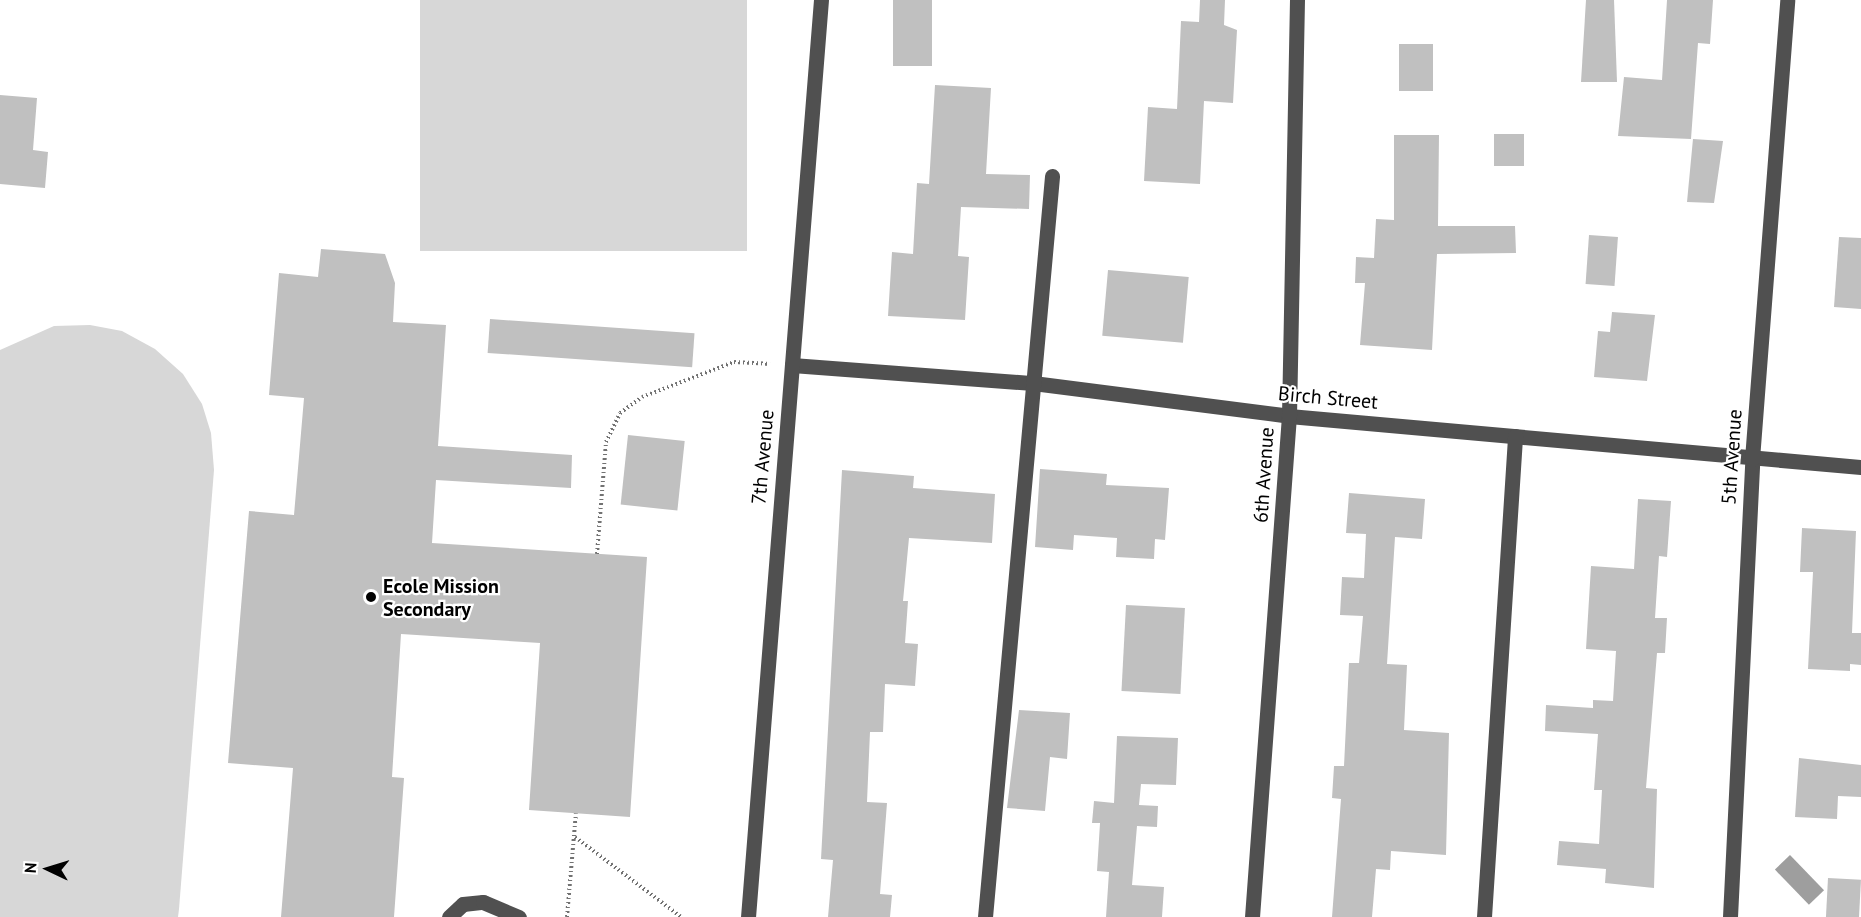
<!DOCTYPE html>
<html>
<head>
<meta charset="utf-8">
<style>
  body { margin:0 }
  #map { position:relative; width:1861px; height:917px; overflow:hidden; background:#fff; font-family:"PT Sans",sans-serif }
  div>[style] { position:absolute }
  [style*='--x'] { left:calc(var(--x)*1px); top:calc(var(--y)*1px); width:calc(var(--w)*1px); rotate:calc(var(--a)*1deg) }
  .green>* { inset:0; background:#d7d7d7; transform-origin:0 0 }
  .water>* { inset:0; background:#9e9e9e; transform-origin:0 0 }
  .building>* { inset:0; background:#c0c0c0; transform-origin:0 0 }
  .path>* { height:4px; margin-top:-2px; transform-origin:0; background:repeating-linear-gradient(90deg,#727272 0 1.5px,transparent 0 4.5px) }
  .minor>* { height:15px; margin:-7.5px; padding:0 7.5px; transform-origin:7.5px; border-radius:7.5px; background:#505050 }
  .dots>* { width:16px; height:16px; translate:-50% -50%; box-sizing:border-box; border:3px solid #fff; border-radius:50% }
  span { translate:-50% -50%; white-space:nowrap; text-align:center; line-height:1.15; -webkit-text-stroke:4.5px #fff; paint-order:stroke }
  .street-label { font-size:20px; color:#000 }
  .poi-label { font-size:20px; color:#000; font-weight:700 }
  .left { translate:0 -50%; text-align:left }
  .north { position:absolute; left:18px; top:839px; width:60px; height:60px; -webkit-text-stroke:4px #fff; paint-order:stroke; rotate:274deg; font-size:16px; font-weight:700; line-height:24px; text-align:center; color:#000 }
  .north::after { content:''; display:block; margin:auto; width:21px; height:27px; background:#000; clip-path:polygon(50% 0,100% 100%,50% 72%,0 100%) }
</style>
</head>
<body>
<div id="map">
  <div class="green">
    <div style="left:420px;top:0;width:327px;height:251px"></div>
    <div style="clip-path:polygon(90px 325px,122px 331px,155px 349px,183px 374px,202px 404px,211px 433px,214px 470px,179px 909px,178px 917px,0 917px,0 350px,54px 326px)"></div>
  </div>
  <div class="water">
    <div style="left:1790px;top:855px;width:49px;height:21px;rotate:46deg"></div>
  </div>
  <div class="building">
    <div style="left:893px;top:0;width:39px;height:66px"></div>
    <div style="clip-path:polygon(1200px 0,1225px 0,1224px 25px,1237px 30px,1233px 103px,1204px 101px,1200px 184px,1144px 181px,1148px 107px,1177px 109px,1181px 21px,1199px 22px)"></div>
    <div style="clip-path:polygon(1586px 0,1614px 0,1617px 82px,1581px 82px)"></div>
    <div style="clip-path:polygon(1667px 0,1713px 0,1710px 44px,1698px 43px,1691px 139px,1618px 136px,1624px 77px,1662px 80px)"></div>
    <div style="left:1399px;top:44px;width:34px;height:47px"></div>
    <div style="clip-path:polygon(935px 85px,991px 88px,986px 174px,1030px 175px,1029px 209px,961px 207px,958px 256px,969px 257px,965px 320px,888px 316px,892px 252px,913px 254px,917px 183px,929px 184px)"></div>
    <div style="clip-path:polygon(0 95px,37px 98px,33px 150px,48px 152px,45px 188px,0 184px)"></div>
    <div style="left:1494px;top:134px;width:30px;height:32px"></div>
    <div style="clip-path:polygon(1394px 135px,1439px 135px,1438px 226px,1515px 226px,1516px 253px,1437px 254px,1432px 350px,1360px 345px,1365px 283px,1355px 283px,1356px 257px,1374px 258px,1376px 219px,1394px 220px)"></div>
    <div style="clip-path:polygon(1693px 139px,1723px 141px,1714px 203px,1687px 202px)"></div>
    <div style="left:1589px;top:235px;width:29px;height:49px;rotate:4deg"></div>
    <div style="clip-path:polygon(1839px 237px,1861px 238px,1861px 309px,1834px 307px)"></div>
    <div style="clip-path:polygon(321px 249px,385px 254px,395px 283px,393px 322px,446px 325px,438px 446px,572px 455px,571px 488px,436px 480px,432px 543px,647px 557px,630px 817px,529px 810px,540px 643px,401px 634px,392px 777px,404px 778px,394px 917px,281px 917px,293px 768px,228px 763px,249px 511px,294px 515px,304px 398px,269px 395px,279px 273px,318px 277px)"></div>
    <div style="left:1108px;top:270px;width:81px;height:66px;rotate:5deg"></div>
    <div style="clip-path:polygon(1612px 312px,1655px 315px,1647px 381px,1594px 377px,1598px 331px,1610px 332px)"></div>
    <div style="left:490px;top:319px;width:205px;height:34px;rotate:4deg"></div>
    <div style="left:628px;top:435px;width:57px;height:70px;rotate:6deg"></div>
    <div style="clip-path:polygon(1040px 469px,1107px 474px,1106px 485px,1169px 488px,1165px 540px,1155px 539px,1154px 559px,1116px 557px,1117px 538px,1074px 535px,1073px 550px,1035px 547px)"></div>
    <div style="clip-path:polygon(842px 470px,914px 476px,913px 488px,995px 494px,992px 543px,909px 538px,903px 601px,908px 601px,905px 643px,918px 644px,915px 686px,885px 684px,883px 732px,870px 732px,867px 802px,887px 803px,880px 894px,892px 895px,890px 917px,828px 917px,833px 860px,821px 859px)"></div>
    <div style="clip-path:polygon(1349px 493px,1425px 499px,1422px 539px,1395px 537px,1387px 664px,1407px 665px,1404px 730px,1449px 733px,1446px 855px,1391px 851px,1390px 870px,1376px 869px,1372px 917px,1332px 917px,1341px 799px,1332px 798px,1334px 766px,1344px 766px,1349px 663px,1359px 663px,1363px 616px,1340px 615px,1342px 577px,1364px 578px,1366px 534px,1346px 533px)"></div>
    <div style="clip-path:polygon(1638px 499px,1671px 501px,1667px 557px,1659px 556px,1655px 618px,1667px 618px,1665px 653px,1657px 653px,1646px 788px,1657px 789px,1654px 888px,1605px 883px,1606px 869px,1557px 865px,1559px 841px,1599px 844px,1602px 790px,1594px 790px,1598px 734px,1545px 731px,1546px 705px,1593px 708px,1593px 700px,1613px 701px,1616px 651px,1586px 649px,1591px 566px,1634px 569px)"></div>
    <div style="clip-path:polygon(1802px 528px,1856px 531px,1852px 633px,1861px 633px,1861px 665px,1850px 664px,1850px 671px,1808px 669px,1813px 572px,1800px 572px)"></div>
    <div style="left:1126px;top:605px;width:59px;height:86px;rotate:3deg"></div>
    <div style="clip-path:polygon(1019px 710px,1070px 713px,1067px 759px,1050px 757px,1045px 811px,1007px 808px)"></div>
    <div style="clip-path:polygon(1117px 736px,1178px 738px,1176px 785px,1141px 784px,1139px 805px,1158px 806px,1157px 827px,1137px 826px,1132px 885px,1164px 887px,1162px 917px,1106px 917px,1109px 872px,1097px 871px,1100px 823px,1092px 823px,1094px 801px,1114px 803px)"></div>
    <div style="clip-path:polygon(1799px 758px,1861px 765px,1861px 797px,1838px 796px,1837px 819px,1795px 817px)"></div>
    <div style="left:1828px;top:878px;width:33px;height:39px;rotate:3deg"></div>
  </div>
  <div class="path">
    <div style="--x:597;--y:554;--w:112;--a:-85.4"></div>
    <div style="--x:606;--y:442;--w:32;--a:-64"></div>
    <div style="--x:620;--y:413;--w:27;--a:-36"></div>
    <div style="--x:642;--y:397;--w:98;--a:-20.8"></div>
    <div style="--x:734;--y:362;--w:36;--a:3"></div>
    <div style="--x:575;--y:837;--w:133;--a:37"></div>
    <div style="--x:567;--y:917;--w:104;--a:-85.1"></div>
  </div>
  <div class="minor">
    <div style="--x:792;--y:365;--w:242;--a:4.3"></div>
    <div style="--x:1033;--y:383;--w:258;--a:7.3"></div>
    <div style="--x:1289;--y:416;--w:574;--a:5.1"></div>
    <div style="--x:449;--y:917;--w:19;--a:-43"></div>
    <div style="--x:463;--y:904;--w:20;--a:-6"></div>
    <div style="--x:483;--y:902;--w:39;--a:23"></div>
    <div style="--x:748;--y:917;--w:920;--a:-85.45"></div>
    <div style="--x:985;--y:917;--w:744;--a:-84.83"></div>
    <div style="--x:1252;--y:917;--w:502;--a:-85.78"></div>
    <div style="--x:1289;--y:416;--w:416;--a:-88.9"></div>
    <div style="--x:1484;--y:917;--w:482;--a:-86.3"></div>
    <div style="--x:1730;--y:917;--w:459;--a:-87.2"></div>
    <div style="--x:1752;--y:459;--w:460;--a:-85.6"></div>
  </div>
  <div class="dots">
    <div style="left:371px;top:597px;background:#000"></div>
  </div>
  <div class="street-label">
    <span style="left:1328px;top:398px;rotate:5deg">Birch Street</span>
    <span style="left:763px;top:457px;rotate:-85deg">7th Avenue</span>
    <span style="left:1732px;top:457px;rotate:-86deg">5th Avenue</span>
    <span style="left:1264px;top:475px;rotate:-86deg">6th Avenue</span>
  </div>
  <div class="poi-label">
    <span class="left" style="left:383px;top:598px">Ecole Mission<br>Secondary</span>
  </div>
  <div class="north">N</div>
</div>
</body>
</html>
